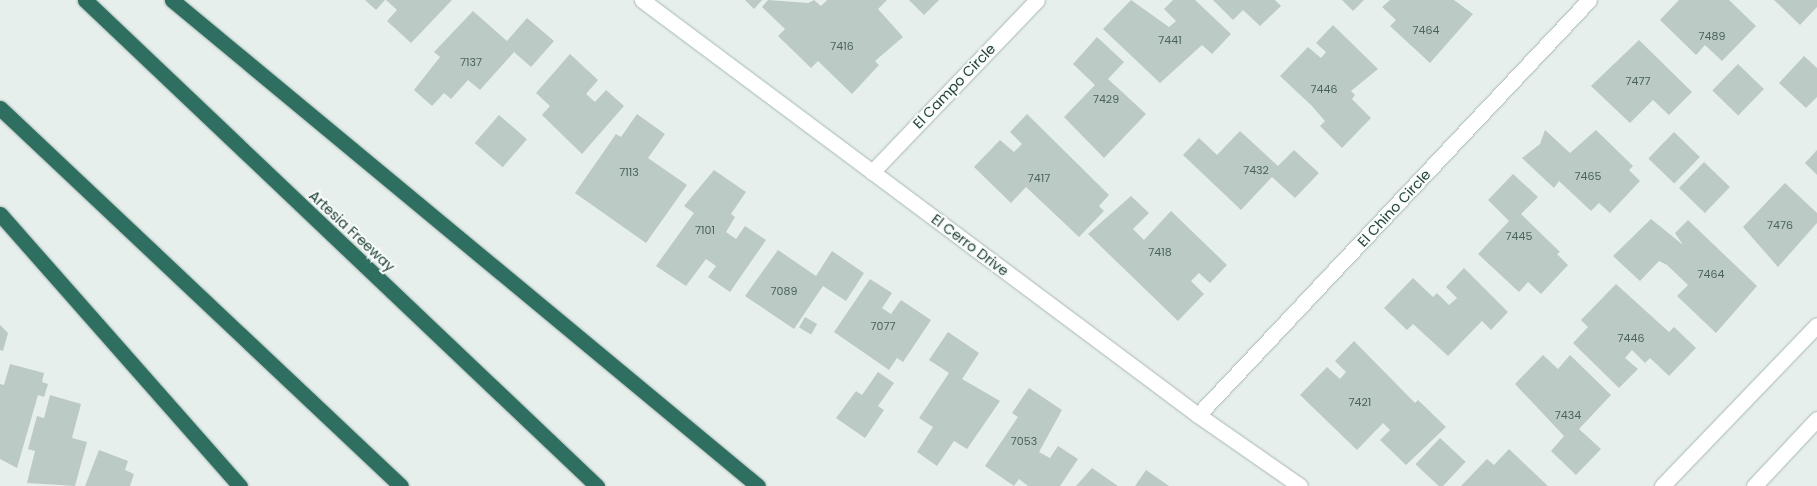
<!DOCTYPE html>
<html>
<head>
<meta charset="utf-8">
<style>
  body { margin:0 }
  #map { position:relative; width:1817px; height:486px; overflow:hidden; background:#e6efeb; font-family:Poppins,sans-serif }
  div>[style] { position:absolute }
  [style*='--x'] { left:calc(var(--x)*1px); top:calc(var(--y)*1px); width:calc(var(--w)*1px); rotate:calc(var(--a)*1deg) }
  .building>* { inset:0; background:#bbcac4; transform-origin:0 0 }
  .roads { filter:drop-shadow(0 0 1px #a8b8b2) drop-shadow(0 0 1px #a8b8b2) }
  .service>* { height:15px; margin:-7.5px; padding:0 7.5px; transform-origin:7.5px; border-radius:7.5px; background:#fff }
  .minor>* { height:15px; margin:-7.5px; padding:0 7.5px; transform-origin:7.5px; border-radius:7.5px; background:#fff }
  .secondary>* { height:15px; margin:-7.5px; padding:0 7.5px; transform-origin:7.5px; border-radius:7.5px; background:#fff }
  .motorway>* { height:15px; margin:-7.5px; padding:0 7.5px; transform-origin:7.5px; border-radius:7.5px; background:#2f6f62 }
  span { translate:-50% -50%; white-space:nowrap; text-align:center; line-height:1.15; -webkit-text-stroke:4px #f7fbf9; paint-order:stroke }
  .number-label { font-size:11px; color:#4a645c }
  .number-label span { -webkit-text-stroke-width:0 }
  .street-label { font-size:14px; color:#24423a }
</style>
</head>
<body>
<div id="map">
  <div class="building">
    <div style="clip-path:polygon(365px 0,385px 0,376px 10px)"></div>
    <div style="clip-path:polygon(386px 0,452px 0,411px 43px,387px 21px,397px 10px)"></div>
    <div style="clip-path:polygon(745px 0,762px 0,754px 9px)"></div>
    <div style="clip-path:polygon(768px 0,808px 3px,814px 0,821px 6px,827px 0,887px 0,878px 9px,903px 37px,875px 61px,879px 65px,852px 94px,818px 61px,811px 68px,778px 36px,785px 29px,762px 7px)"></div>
    <div style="clip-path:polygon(909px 0,939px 0,924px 15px)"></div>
    <div style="clip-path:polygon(1131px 0,1169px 27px,1176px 21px,1164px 9px,1173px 0,1195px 0,1231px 34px,1212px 54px,1202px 45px,1160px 83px,1103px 29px)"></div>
    <div style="clip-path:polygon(1213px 0,1275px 0,1281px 6px,1260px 26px,1243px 10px,1233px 20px)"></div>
    <div style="clip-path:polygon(1342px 0,1364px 0,1353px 11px)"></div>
    <div style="clip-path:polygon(1390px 0,1454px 0,1473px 14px,1430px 63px,1390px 26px,1396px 20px,1382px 7px)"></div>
    <div style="clip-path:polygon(1679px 0,1729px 0,1756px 26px,1722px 61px,1705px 45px,1696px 55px,1660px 20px)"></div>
    <div style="clip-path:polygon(1774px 0,1817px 0,1817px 7px,1800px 25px)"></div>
    <div style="clip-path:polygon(473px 11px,507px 41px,527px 18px,554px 41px,531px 67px,514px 52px,480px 90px,468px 80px,451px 99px,444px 93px,432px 106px,414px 90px,440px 57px,434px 52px)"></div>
    <div style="clip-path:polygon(1333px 25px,1378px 69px,1351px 91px,1355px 95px,1352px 99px,1371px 118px,1342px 148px,1320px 126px,1325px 121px,1312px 106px,1280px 76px,1308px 47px,1321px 58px,1326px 52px,1316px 43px)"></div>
    <div style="clip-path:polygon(1097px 37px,1124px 62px,1108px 79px,1146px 114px,1104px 158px,1064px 117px,1095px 85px,1073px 64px)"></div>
    <div style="clip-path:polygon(1639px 40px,1692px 92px,1669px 115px,1653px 100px,1630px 123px,1591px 86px)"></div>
    <div style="clip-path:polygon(570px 54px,598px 80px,586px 94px,595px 102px,606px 90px,624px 106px,582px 154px,542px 115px,550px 106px,536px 93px)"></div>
    <div style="clip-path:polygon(1804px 56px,1817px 68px,1817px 97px,1806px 108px,1779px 83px)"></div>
    <div style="left:1738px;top:64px;width:36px;height:37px;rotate:44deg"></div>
    <div style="clip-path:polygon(637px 114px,665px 134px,648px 158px,687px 185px,646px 243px,575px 193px,616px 134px,621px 137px)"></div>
    <div style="clip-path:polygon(1027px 114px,1109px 195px,1099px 206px,1104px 211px,1079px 237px,1026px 187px,1011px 203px,974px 167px,1000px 140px,1014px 152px,1022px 144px,1010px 132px)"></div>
    <div style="left:499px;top:115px;width:37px;height:37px;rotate:41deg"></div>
    <div style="clip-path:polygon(1545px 130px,1570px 153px,1596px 130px,1633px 166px,1629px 170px,1640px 181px,1610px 213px,1599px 203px,1591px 211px,1559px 181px,1554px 188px,1522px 158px,1540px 144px)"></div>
    <div style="clip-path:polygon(1240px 131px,1278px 166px,1294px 150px,1319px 173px,1295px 198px,1272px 177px,1241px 210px,1183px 155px,1199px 138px,1217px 155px)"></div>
    <div style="left:1674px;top:132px;width:36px;height:37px;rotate:44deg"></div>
    <div style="clip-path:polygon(1817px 150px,1817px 175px,1805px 163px)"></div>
    <div style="left:1704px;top:162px;width:36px;height:36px;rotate:44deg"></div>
    <div style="clip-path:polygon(714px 170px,746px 192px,731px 214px,735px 217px,726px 232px,736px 239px,745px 226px,766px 240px,730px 292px,708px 277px,716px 266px,706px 259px,686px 286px,656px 266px,694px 213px,684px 206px)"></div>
    <div style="clip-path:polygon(1513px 174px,1538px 197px,1521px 214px,1560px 252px,1557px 254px,1568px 265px,1541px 294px,1528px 282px,1519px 292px,1478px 254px,1509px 221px,1488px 200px)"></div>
    <div style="clip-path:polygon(1785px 183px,1817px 213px,1817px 223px,1778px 267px,1743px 227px)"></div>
    <div style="clip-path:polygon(1131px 196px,1149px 213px,1133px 229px,1144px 240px,1171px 211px,1227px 265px,1210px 283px,1199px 273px,1191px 281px,1204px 294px,1178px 321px,1088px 234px)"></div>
    <div style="clip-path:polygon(1651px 219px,1683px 245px,1675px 233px,1688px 220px,1757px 286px,1716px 333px,1677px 296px,1688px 285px,1667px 265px,1659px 261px,1640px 281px,1613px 256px)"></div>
    <div style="clip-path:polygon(778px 250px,816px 276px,832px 251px,864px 273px,846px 301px,823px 286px,794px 329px,745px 296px)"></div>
    <div style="clip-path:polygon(1464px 268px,1508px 312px,1491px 330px,1482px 321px,1448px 356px,1413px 324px,1407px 330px,1384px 308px,1413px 278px,1433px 297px,1437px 293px,1449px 305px,1457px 298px,1446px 287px)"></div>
    <div style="clip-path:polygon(870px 279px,892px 293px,882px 308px,891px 314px,901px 300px,931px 320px,903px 362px,897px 358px,889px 370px,834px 332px)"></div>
    <div style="clip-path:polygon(1616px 284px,1669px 332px,1674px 327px,1696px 348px,1669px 376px,1650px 358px,1645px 363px,1632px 350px,1625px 358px,1638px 369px,1619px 388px,1573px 343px,1588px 327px,1581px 320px)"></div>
    <div style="left:805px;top:317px;width:14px;height:12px;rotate:30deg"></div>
    <div style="clip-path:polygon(0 325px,8px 333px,3px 351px,0 350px)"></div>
    <div style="clip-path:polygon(948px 332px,979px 353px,962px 379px,1000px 401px,967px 449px,954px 441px,937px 466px,917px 452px,933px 427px,919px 418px,949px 373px,929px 360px)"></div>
    <div style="clip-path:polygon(1354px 341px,1415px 403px,1418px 400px,1446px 427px,1406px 465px,1380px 440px,1390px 430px,1383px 423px,1357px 450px,1300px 395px,1327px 367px,1340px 379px,1346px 372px,1335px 361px)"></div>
    <div style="clip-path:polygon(1543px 355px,1558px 369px,1570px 355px,1611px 395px,1579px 429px,1601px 449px,1576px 475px,1551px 451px,1564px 436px,1515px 384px)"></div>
    <div style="clip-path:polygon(10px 364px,44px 373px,42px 382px,48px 384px,44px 397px,38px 395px,17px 468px,0 459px,0 384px,4px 385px)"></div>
    <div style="clip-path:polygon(878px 372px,894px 383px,878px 406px,884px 410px,865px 438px,836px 418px,856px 391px,862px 395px)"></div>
    <div style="clip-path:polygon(1029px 388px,1062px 410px,1039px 452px,1050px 458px,1058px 446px,1078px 459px,1060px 486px,1028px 486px,1019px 479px,1014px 486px,985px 466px,1018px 417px,1012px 413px)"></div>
    <div style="clip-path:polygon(50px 395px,81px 404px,72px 438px,87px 442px,75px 486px,27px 483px,35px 451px,28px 449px,37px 416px,44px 418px)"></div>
    <div style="left:1440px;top:438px;width:35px;height:36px;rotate:43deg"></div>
    <div style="clip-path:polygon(1509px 449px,1548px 486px,1461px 486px,1487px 459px,1494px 465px)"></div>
    <div style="clip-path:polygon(99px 450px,128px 461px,125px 470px,134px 474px,130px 486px,85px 486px)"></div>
    <div style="clip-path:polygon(1092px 468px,1118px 486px,1076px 486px)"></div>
    <div style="clip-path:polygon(1146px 470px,1169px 486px,1135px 486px)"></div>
  </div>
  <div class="roads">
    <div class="service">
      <div style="--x:1662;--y:486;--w:223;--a:-46.1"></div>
    </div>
    <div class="minor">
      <div style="--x:642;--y:0;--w:694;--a:36.74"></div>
      <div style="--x:1198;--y:415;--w:124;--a:34.8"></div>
      <div style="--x:872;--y:172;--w:238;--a:-46.2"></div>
      <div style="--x:1198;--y:415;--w:570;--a:-46.71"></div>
    </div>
    <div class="secondary">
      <div style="--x:1754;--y:486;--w:92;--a:-46.8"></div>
    </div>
    <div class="motorway">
      <div style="--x:85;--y:0;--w:706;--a:43.51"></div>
      <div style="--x:172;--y:0;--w:761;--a:39.67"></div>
      <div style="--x:0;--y:108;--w:551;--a:43.31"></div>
      <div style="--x:0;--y:214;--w:363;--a:48.6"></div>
    </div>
  </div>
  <div class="number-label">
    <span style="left:1426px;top:30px">7464</span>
    <span style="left:1712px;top:36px">7489</span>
    <span style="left:1170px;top:40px">7441</span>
    <span style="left:842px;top:46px">7416</span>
    <span style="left:471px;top:62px">7137</span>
    <span style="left:1638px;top:81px">7477</span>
    <span style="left:1324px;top:89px">7446</span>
    <span style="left:1106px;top:99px">7429</span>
    <span style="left:1256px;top:170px">7432</span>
    <span style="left:629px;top:172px">7113</span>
    <span style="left:1588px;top:176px">7465</span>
    <span style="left:1039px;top:178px">7417</span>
    <span style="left:1780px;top:225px">7476</span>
    <span style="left:705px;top:230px">7101</span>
    <span style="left:1519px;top:236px">7445</span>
    <span style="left:1160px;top:252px">7418</span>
    <span style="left:1711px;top:274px">7464</span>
    <span style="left:784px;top:291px">7089</span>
    <span style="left:883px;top:326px">7077</span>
    <span style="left:1631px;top:338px">7446</span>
    <span style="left:1360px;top:402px">7421</span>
    <span style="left:1568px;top:415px">7434</span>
    <span style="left:1024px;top:441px">7053</span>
  </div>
  <div class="street-label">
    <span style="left:954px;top:86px;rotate:-46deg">El Campo Circle</span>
    <span style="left:1394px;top:208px;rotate:-47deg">El Chino Circle</span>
    <span style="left:352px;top:231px;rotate:43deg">Artesia Freeway</span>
    <span style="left:970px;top:245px;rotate:37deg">El Cerro Drive</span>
  </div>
</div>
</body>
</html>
